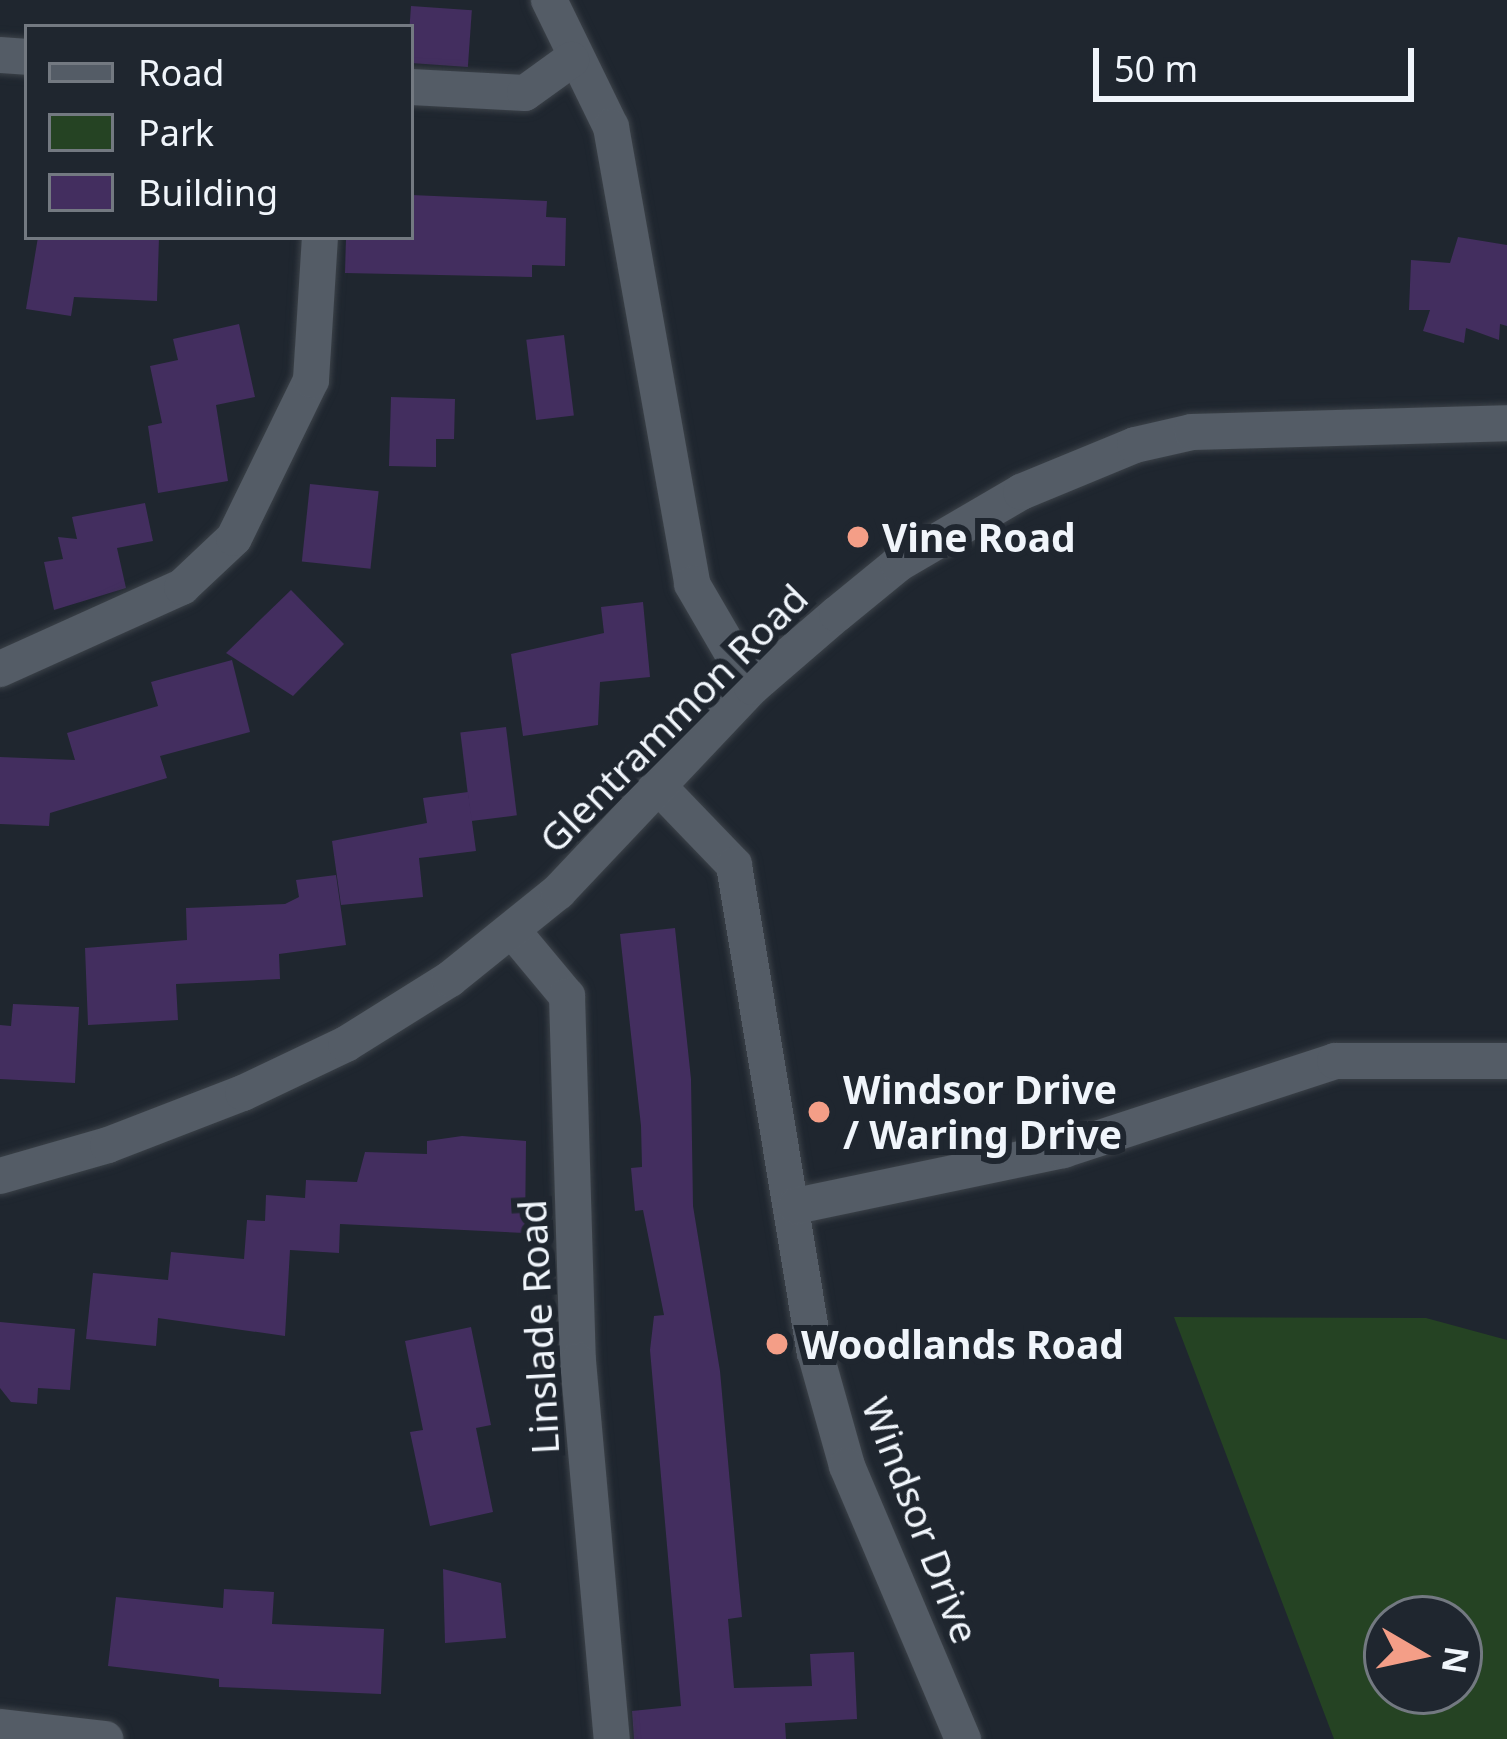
<!DOCTYPE html>
<html>
<head>
<meta charset="utf-8">
<style>
  body { margin:0 }
  #map { position:relative; width:1507px; height:1739px; overflow:hidden; background:#1f262f; font-family:"Noto Sans",sans-serif }
  div>[style] { position:absolute }
  [style*='--x'] { left:calc(var(--x)*1px); top:calc(var(--y)*1px); width:calc(var(--w)*1px); rotate:calc(var(--a)*1deg) }
  .green>* { inset:0; background:#254323 }
  .building>* { inset:0; background:#432e5f; transform-origin:0 0 }
  .roads { filter:drop-shadow(0 0 3px #3c4249) drop-shadow(0 0 3px #3c4249) }
  .minor>* { height:36px; margin:-18px; padding:0 18px; transform-origin:18px; border-radius:18px; background:#545c66 }
  .dots>* { width:33px; height:33px; translate:-50% -50%; box-sizing:border-box; border:6px solid #1f262f; border-radius:50% }
  span { translate:-50% -50%; white-space:nowrap; text-align:center; line-height:1.15; -webkit-text-stroke:12px #1f262f; paint-order:stroke }
  .poi-label { font-size:39px; color:#f0f5fb; font-weight:700 }
  .left { translate:0 -50%; text-align:left }
  .street-label { font-size:39px; color:#f0f5fb }
  .legend { position:absolute; left:24px; top:24px; width:390px; height:216px; box-sizing:border-box; background:#1f262f; border:3px solid #737981; margin:0; padding:15px 21px; list-style:none; font-size:36px; color:#f0f5fb }
  .legend li { display:flex; align-items:center; gap:24px; height:60px }
  .legend b { width:60px; border:3px solid #737981 }
  .north { position:absolute; left:1363px; top:1595px; width:120px; height:120px; box-sizing:border-box; background:#1f262f; border:3px solid #737981; border-radius:50%; rotate:99deg; font-size:33px; font-weight:700; line-height:48px; text-align:center; color:#f0f5fb }
  .north::after { content:''; display:block; margin:auto; width:42px; height:54px; background:#f49e87; clip-path:polygon(50% 0,100% 100%,50% 72%,0 100%) }
  .scale { position:absolute; left:1093px; top:48px; width:321px; height:54px; box-sizing:border-box; border:6px solid #f0f5fb; border-top:0; padding-left:15px; font-size:36px; line-height:42px; white-space:nowrap; color:#f0f5fb; -webkit-text-stroke:9px #1f262f; paint-order:stroke }
</style>
</head>
<body>
<div id="map">
  <div class="green">
    <div style="clip-path:polygon(evenodd,1174px 1317px,1426px 1318px,1507px 1340px,1507px 1739px,1334px 1739px,1174px 1317px,1387px 1619px,1459px 1619px,1459px 1691px,1387px 1691px,1387px 1619px)"></div>
  </div>
  <div class="building">
    <div style="left:411px;top:6px;width:61px;height:57px;rotate:4deg"></div>
    <div style="clip-path:polygon(411px 195px,547px 201px,546px 217px,566px 218px,565px 266px,532px 265px,532px 277px,345px 273px,346px 237px,411px 237px)"></div>
    <div style="clip-path:polygon(38px 237px,159px 237px,157px 301px,74px 297px,71px 316px,26px 309px)"></div>
    <div style="clip-path:polygon(1458px 237px,1507px 245px,1507px 326px,1500px 324px,1499px 340px,1466px 328px,1464px 343px,1423px 331px,1430px 310px,1409px 310px,1411px 260px,1450px 263px)"></div>
    <div style="clip-path:polygon(239px 324px,255px 397px,216px 405px,228px 481px,158px 493px,148px 426px,162px 423px,150px 366px,178px 360px,173px 339px)"></div>
    <div style="left:564px;top:335px;width:81px;height:38px;rotate:83deg"></div>
    <div style="clip-path:polygon(391px 397px,455px 399px,454px 439px,436px 439px,436px 467px,389px 466px)"></div>
    <div style="left:310px;top:484px;width:69px;height:78px;rotate:6deg"></div>
    <div style="clip-path:polygon(145px 503px,153px 541px,117px 548px,126px 588px,54px 610px,44px 562px,63px 559px,58px 537px,77px 539px,72px 517px)"></div>
    <div style="clip-path:polygon(291px 590px,344px 644px,293px 696px,226px 653px)"></div>
    <div style="clip-path:polygon(643px 602px,650px 677px,600px 682px,598px 725px,523px 736px,511px 654px,604px 633px,601px 607px)"></div>
    <div style="clip-path:polygon(232px 660px,250px 732px,160px 756px,167px 778px,50px 813px,49px 826px,0 824px,0 757px,75px 760px,67px 733px,158px 706px,151px 682px)"></div>
    <div style="left:506px;top:727px;width:89px;height:46px;rotate:83deg"></div>
    <div style="clip-path:polygon(468px 792px,476px 851px,419px 858px,423px 897px,341px 905px,332px 841px,427px 823px,423px 798px)"></div>
    <div style="clip-path:polygon(336px 875px,346px 945px,279px 954px,280px 979px,176px 984px,178px 1020px,88px 1025px,85px 948px,187px 940px,186px 908px,285px 904px,299px 897px,296px 880px)"></div>
    <div style="clip-path:polygon(675px 928px,691px 1079px,693px 1206px,720px 1371px,738px 1574px,742px 1617px,728px 1619px,734px 1688px,812px 1686px,810px 1654px,854px 1652px,857px 1719px,785px 1723px,786px 1739px,634px 1739px,632px 1711px,681px 1706px,650px 1350px,654px 1316px,664px 1315px,643px 1210px,635px 1211px,631px 1168px,642px 1167px,641px 1126px,620px 934px)"></div>
    <div style="clip-path:polygon(13px 1004px,79px 1007px,75px 1083px,0 1079px,0 1025px,11px 1026px)"></div>
    <div style="clip-path:polygon(462px 1136px,526px 1141px,525px 1233px,340px 1224px,339px 1253px,290px 1250px,285px 1336px,158px 1318px,156px 1346px,86px 1339px,93px 1273px,168px 1280px,171px 1252px,244px 1259px,247px 1220px,265px 1221px,266px 1195px,305px 1198px,306px 1180px,357px 1182px,365px 1152px,427px 1154px,427px 1141px)"></div>
    <div style="clip-path:polygon(0 1322px,75px 1329px,70px 1390px,38px 1388px,37px 1404px,11px 1402px,0 1388px)"></div>
    <div style="clip-path:polygon(471px 1327px,491px 1425px,476px 1428px,493px 1512px,430px 1526px,410px 1432px,423px 1430px,405px 1341px)"></div>
    <div style="clip-path:polygon(443px 1569px,501px 1583px,506px 1638px,445px 1643px)"></div>
    <div style="clip-path:polygon(224px 1589px,274px 1592px,272px 1624px,384px 1629px,381px 1694px,219px 1687px,219px 1679px,108px 1666px,116px 1597px,223px 1608px)"></div>
  </div>
  <div class="roads">
    <div class="minor">
      <div style="--x:549;--y:0;--w:141;--a:64"></div>
      <div style="--x:611;--y:127;--w:464;--a:79.9"></div>
      <div style="--x:692;--y:584;--w:119;--a:59.8"></div>
      <div style="--x:0;--y:55;--w:27;--a:4"></div>
      <div style="--x:411;--y:87;--w:114;--a:3"></div>
      <div style="--x:525;--y:93;--w:57;--a:-35.7"></div>
      <div style="--x:0;--y:669;--w:200;--a:-24.3"></div>
      <div style="--x:182;--y:587;--w:71;--a:-43.3"></div>
      <div style="--x:234;--y:538;--w:176;--a:-64"></div>
      <div style="--x:311;--y:380;--w:143;--a:-86.4"></div>
      <div style="--x:660;--y:788;--w:107;--a:46.1"></div>
      <div style="--x:734;--y:865;--w:494;--a:80.6"></div>
      <div style="--x:815;--y:1352;--w:118;--a:74.3"></div>
      <div style="--x:847;--y:1466;--w:297;--a:67"></div>
      <div style="--x:512;--y:930;--w:86;--a:50.2"></div>
      <div style="--x:567;--y:996;--w:365;--a:88.3"></div>
      <div style="--x:578;--y:1361;--w:380;--a:84.9"></div>
      <div style="--x:0;--y:1176;--w:112;--a:-16"></div>
      <div style="--x:108;--y:1145;--w:145;--a:-21.1"></div>
      <div style="--x:243;--y:1093;--w:114;--a:-25.4"></div>
      <div style="--x:346;--y:1044;--w:123;--a:-32"></div>
      <div style="--x:450;--y:979;--w:139;--a:-38.9"></div>
      <div style="--x:558;--y:892;--w:282;--a:-46.6"></div>
      <div style="--x:752;--y:687;--w:112;--a:-40.7"></div>
      <div style="--x:837;--y:614;--w:79;--a:-39.3"></div>
      <div style="--x:898;--y:564;--w:143;--a:-30.3"></div>
      <div style="--x:1021;--y:492;--w:123;--a:-22.4"></div>
      <div style="--x:1135;--y:445;--w:58;--a:-12.8"></div>
      <div style="--x:1192;--y:432;--w:315;--a:-1.6"></div>
      <div style="--x:796;--y:1206;--w:273;--a:-11.8"></div>
      <div style="--x:1063;--y:1150;--w:286;--a:-18.1"></div>
      <div style="--x:1335;--y:1061;--w:172;--a:0"></div>
      <div style="--x:0;--y:1727;--w:106;--a:6.5"></div>
    </div>
  </div>
  <div class="dots">
    <div style="left:858px;top:537px;background:#f49e87"></div>
    <div style="left:819px;top:1112px;background:#f49e87"></div>
    <div style="left:777px;top:1344px;background:#f49e87"></div>
  </div>
  <div class="poi-label">
    <span class="left" style="left:882px;top:537px">Vine Road</span>
    <span class="left" style="left:843px;top:1112px">Windsor Drive<br>/ Waring Drive</span>
    <span class="left" style="left:801px;top:1344px">Woodlands Road</span>
  </div>
  <div class="street-label">
    <span style="left:673px;top:718px;rotate:-45deg">Glentrammon Road</span>
    <span style="left:538px;top:1327px;rotate:-93deg">Linslade Road</span>
    <span style="left:921px;top:1520px;rotate:69deg">Windsor Drive</span>
  </div>
  <ul class="legend">
  <li><b style="height:15px;background:#545c66"></b>Road</li>
  <li><b style="height:33px;background:#254323"></b>Park</li>
  <li><b style="height:33px;background:#432e5f"></b>Building</li>
  </ul>
  <div class="north">N</div>
  <div class="scale">50 m</div>
</div>
</body>
</html>
